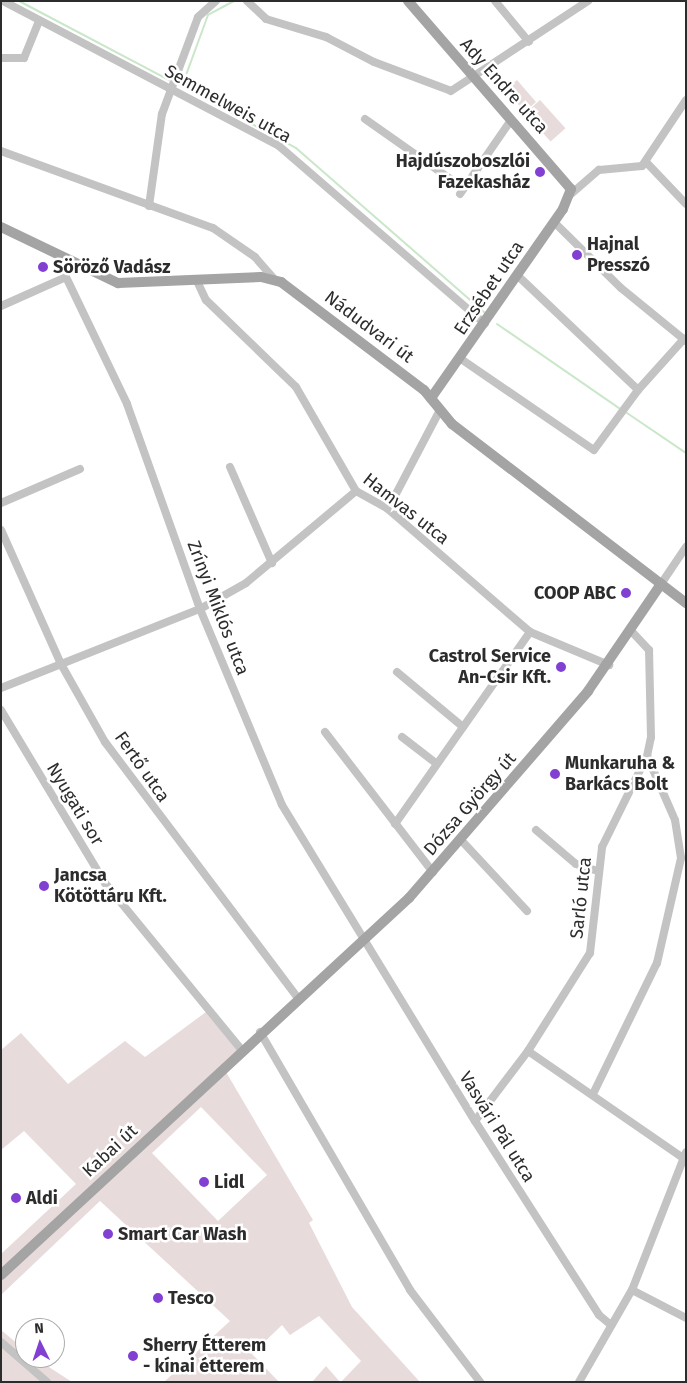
<!DOCTYPE html>
<html>
<head>
<meta charset="utf-8">
<style>
  body { margin:0 }
  #map { position:relative; width:687px; height:1383px; overflow:hidden; background:#fff; font-family:"Fira Sans",sans-serif }
  div>[style] { position:absolute }
  [style*='--x'] { left:calc(var(--x)*1px); top:calc(var(--y)*1px); width:calc(var(--w)*1px); rotate:calc(var(--a)*1deg) }
  .green>* { inset:0; background:#e8dbdb; transform-origin:0 0 }
  .stream>* { height:2px; margin:-1px; padding:0 1px; transform-origin:1px; border-radius:1px; background:#cbe7c9 }
  .minor>* { height:8px; margin:-4px; padding:0 4px; transform-origin:4px; border-radius:4px; background:#c3c3c3 }
  .major>* { height:10px; margin:-5px; padding:0 5px; transform-origin:5px; border-radius:5px; background:#a4a4a4 }
  .dots>* { width:14px; height:14px; translate:-50% -50%; box-sizing:border-box; border:2px solid #fff; border-radius:50% }
  span { translate:-50% -50%; white-space:nowrap; text-align:center; line-height:1.15; -webkit-text-stroke:5px #fff; paint-order:stroke }
  .street-label { font-size:18px; color:#2c2c2c }
  .poi-label { font-size:18px; color:#2c2c2c; font-weight:700 }
  .right { translate:-100% -50%; text-align:right }
  .left { translate:0 -50%; text-align:left }
  .frame { position:absolute; inset:0; border:2px solid #2c2c2c; pointer-events:none }
  .north { position:absolute; left:15px; top:1318px; width:50px; height:50px; box-sizing:border-box; background:#fff; border:1px solid #ababab; border-radius:50%; rotate:356deg; font-size:14px; font-weight:700; line-height:20px; text-align:center; color:#2c2c2c }
  .north::after { content:''; display:block; margin:auto; width:18px; height:22px; background:#8140d2; clip-path:polygon(50% 0,100% 100%,50% 72%,0 100%) }
</style>
</head>
<body>
<div id="map">
  <div class="green">
    <div style="left:517px;top:80px;width:29px;height:15px;rotate:49deg"></div>
    <div style="left:540px;top:100px;width:38px;height:20px;rotate:48deg"></div>
    <div style="clip-path:polygon(evenodd,206px 1012px,242px 1056px,226px 1072px,313px 1220px,309px 1223px,352px 1307px,420px 1382px,341px 1382px,361px 1361px,319px 1316px,290px 1335px,282px 1325px,252px 1354px,279px 1382px,164px 1382px,230px 1321px,100px 1201px,1px 1295px,1px 1254px,76px 1184px,24px 1131px,1px 1150px,1px 1050px,21px 1033px,68px 1084px,125px 1041px,145px 1057px,206px 1012px,201px 1107px,267px 1175px,218px 1221px,152px 1153px,201px 1107px)"></div>
    <div style="clip-path:polygon(1px 1330px,25px 1350px,25px 1358px,35px 1358px,72px 1382px,1px 1382px)"></div>
    <div style="clip-path:polygon(326px 1366px,340px 1382px,312px 1382px)"></div>
  </div>
  <div class="stream">
    <div style="--x:19;--y:1;--w:172;--a:27.8"></div>
    <div style="--x:234;--y:1;--w:30;--a:152"></div>
    <div style="--x:208;--y:15;--w:76;--a:110.1"></div>
    <div style="--x:182;--y:86;--w:130;--a:28.5"></div>
    <div style="--x:296;--y:148;--w:252;--a:41.1"></div>
    <div style="--x:350;--y:1;--w:44;--a:0"></div>
    <div style="--x:497;--y:324;--w:150;--a:34.6"></div>
    <div style="--x:627;--y:413;--w:71;--a:34.1"></div>
  </div>
  <div class="minor">
    <div style="--x:3;--y:1;--w:312;--a:27.7"></div>
    <div style="--x:279;--y:146;--w:272;--a:40.8"></div>
    <div style="--x:247;--y:1;--w:26;--a:43"></div>
    <div style="--x:266;--y:19;--w:63;--a:16.7"></div>
    <div style="--x:326;--y:37;--w:54;--a:27.5"></div>
    <div style="--x:374;--y:62;--w:82;--a:20.6"></div>
    <div style="--x:451;--y:91;--w:164;--a:-33.3"></div>
    <div style="--x:495;--y:1;--w:53;--a:50.3"></div>
    <div style="--x:1;--y:58;--w:23;--a:0"></div>
    <div style="--x:24;--y:58;--w:40;--a:-68"></div>
    <div style="--x:365;--y:119;--w:120;--a:35.1"></div>
    <div style="--x:1;--y:151;--w:226;--a:20"></div>
    <div style="--x:213;--y:228;--w:51;--a:34.6"></div>
    <div style="--x:255;--y:257;--w:29;--a:49"></div>
    <div style="--x:646;--y:162;--w:58;--a:46.4"></div>
    <div style="--x:460;--y:194;--w:90;--a:-55.4"></div>
    <div style="--x:571;--y:194;--w:37;--a:-41"></div>
    <div style="--x:599;--y:170;--w:43;--a:-5.3"></div>
    <div style="--x:642;--y:166;--w:79;--a:-56.3"></div>
    <div style="--x:149;--y:206;--w:93;--a:-82"></div>
    <div style="--x:162;--y:114;--w:103;--a:-69.6"></div>
    <div style="--x:198;--y:17;--w:24;--a:-42"></div>
    <div style="--x:554;--y:222;--w:94;--a:44.6"></div>
    <div style="--x:621;--y:288;--w:84;--a:39.2"></div>
    <div style="--x:517;--y:275;--w:167;--a:43.5"></div>
    <div style="--x:66;--y:277;--w:141;--a:64.3"></div>
    <div style="--x:127;--y:404;--w:218;--a:70.4"></div>
    <div style="--x:200;--y:609;--w:212;--a:67.3"></div>
    <div style="--x:282;--y:805;--w:370;--a:58.6"></div>
    <div style="--x:475;--y:1121;--w:230;--a:57.4"></div>
    <div style="--x:599;--y:1315;--w:16;--a:40"></div>
    <div style="--x:197;--y:281;--w:21;--a:65"></div>
    <div style="--x:206;--y:300;--w:125;--a:44"></div>
    <div style="--x:296;--y:387;--w:120;--a:60"></div>
    <div style="--x:356;--y:491;--w:37;--a:29"></div>
    <div style="--x:388;--y:509;--w:188;--a:40.9"></div>
    <div style="--x:530;--y:632;--w:86;--a:22.7"></div>
    <div style="--x:1;--y:306;--w:71;--a:-24"></div>
    <div style="--x:461;--y:359;--w:161;--a:34.4"></div>
    <div style="--x:594;--y:450;--w:74;--a:-53.7"></div>
    <div style="--x:638;--y:390;--w:69;--a:-48"></div>
    <div style="--x:230;--y:467;--w:105;--a:66.4"></div>
    <div style="--x:1;--y:503;--w:86;--a:-23.3"></div>
    <div style="--x:388;--y:509;--w:110;--a:-62.3"></div>
    <div style="--x:1;--y:530;--w:147;--a:65.9"></div>
    <div style="--x:61;--y:664;--w:90;--a:60.6"></div>
    <div style="--x:105;--y:742;--w:321;--a:53"></div>
    <div style="--x:661;--y:584;--w:45;--a:-56"></div>
    <div style="--x:397;--y:672;--w:86;--a:39.8"></div>
    <div style="--x:1;--y:688;--w:214;--a:-21.7"></div>
    <div style="--x:200;--y:609;--w:53;--a:-29.5"></div>
    <div style="--x:246;--y:583;--w:143;--a:-39.9"></div>
    <div style="--x:1;--y:710;--w:202;--a:59"></div>
    <div style="--x:105;--y:883;--w:215;--a:50.7"></div>
    <div style="--x:325;--y:732;--w:177;--a:52.4"></div>
    <div style="--x:402;--y:737;--w:44;--a:37.6"></div>
    <div style="--x:395;--y:824;--w:235;--a:-54.9"></div>
    <div style="--x:536;--y:830;--w:52;--a:40.4"></div>
    <div style="--x:576;--y:864;--w:22;--a:18"></div>
    <div style="--x:461;--y:840;--w:97;--a:47.1"></div>
    <div style="--x:260;--y:1032;--w:298;--a:59.8"></div>
    <div style="--x:410;--y:1290;--w:116;--a:52.7"></div>
    <div style="--x:528;--y:1051;--w:188;--a:34.6"></div>
    <div style="--x:593;--y:1094;--w:146;--a:-64"></div>
    <div style="--x:657;--y:963;--w:108;--a:-77.1"></div>
    <div style="--x:681;--y:858;--w:38;--a:-99"></div>
    <div style="--x:675;--y:820;--w:70;--a:-113.6"></div>
    <div style="--x:475;--y:1121;--w:88;--a:-52.9"></div>
    <div style="--x:528;--y:1051;--w:116;--a:-57.7"></div>
    <div style="--x:590;--y:953;--w:107;--a:-83.5"></div>
    <div style="--x:602;--y:847;--w:102;--a:-63.7"></div>
    <div style="--x:647;--y:756;--w:19;--a:-78"></div>
    <div style="--x:651;--y:737;--w:87;--a:-91.3"></div>
    <div style="--x:649;--y:650;--w:26;--a:-133"></div>
    <div style="--x:632;--y:1290;--w:61;--a:27.4"></div>
    <div style="--x:1;--y:1342;--w:61;--a:41"></div>
    <div style="--x:579;--y:1382;--w:106;--a:-60.1"></div>
    <div style="--x:632;--y:1290;--w:148;--a:-68.6"></div>
  </div>
  <div class="major">
    <div style="--x:408;--y:1;--w:249;--a:49.1"></div>
    <div style="--x:571;--y:189;--w:22;--a:112"></div>
    <div style="--x:563;--y:209;--w:231;--a:124.9"></div>
    <div style="--x:1;--y:227;--w:130;--a:25.6"></div>
    <div style="--x:118;--y:283;--w:143;--a:-2.4"></div>
    <div style="--x:261;--y:277;--w:21;--a:14"></div>
    <div style="--x:281;--y:282;--w:179;--a:37.1"></div>
    <div style="--x:424;--y:390;--w:44;--a:50.5"></div>
    <div style="--x:452;--y:424;--w:295;--a:37.4"></div>
    <div style="--x:1;--y:1275;--w:556;--a:-42.74"></div>
    <div style="--x:409;--y:898;--w:274;--a:-49.1"></div>
    <div style="--x:588;--y:691;--w:130;--a:-55.7"></div>
  </div>
  <div class="dots">
    <div style="left:540px;top:172px;background:#8140d2"></div>
    <div style="left:577px;top:255px;background:#8140d2"></div>
    <div style="left:43px;top:267px;background:#8140d2"></div>
    <div style="left:626px;top:593px;background:#8140d2"></div>
    <div style="left:561px;top:667px;background:#8140d2"></div>
    <div style="left:555px;top:774px;background:#8140d2"></div>
    <div style="left:44px;top:886px;background:#8140d2"></div>
    <div style="left:204px;top:1182px;background:#8140d2"></div>
    <div style="left:16px;top:1198px;background:#8140d2"></div>
    <div style="left:108px;top:1234px;background:#8140d2"></div>
    <div style="left:158px;top:1298px;background:#8140d2"></div>
    <div style="left:133px;top:1356px;background:#8140d2"></div>
  </div>
  <div class="street-label">
    <span style="left:504px;top:86px;rotate:48deg">Ady Endre utca</span>
    <span style="left:228px;top:104px;rotate:29deg">Semmelweis utca</span>
    <span style="left:489px;top:288px;rotate:-56deg">Erzsébet utca</span>
    <span style="left:369px;top:327px;rotate:37deg">Nádudvari út</span>
    <span style="left:406px;top:509px;rotate:38deg">Hamvas utca</span>
    <span style="left:218px;top:608px;rotate:69deg">Zrínyi Miklós utca</span>
    <span style="left:142px;top:767px;rotate:55deg">Fertő utca</span>
    <span style="left:75px;top:804px;rotate:59deg">Nyugati sor</span>
    <span style="left:470px;top:804px;rotate:-49deg">Dózsa György út</span>
    <span style="left:581px;top:898px;rotate:-84deg">Sarló utca</span>
    <span style="left:497px;top:1127px;rotate:58deg">Vasvári Pál utca</span>
    <span style="left:110px;top:1151px;rotate:-43deg">Kabai út</span>
  </div>
  <div class="poi-label">
    <span class="right" style="left:530px;top:172px">Hajdúszoboszlói<br>Fazekasház</span>
    <span class="left" style="left:587px;top:255px">Hajnal<br>Presszó</span>
    <span class="left" style="left:53px;top:267px">Söröző Vadász</span>
    <span class="right" style="left:616px;top:593px">COOP ABC</span>
    <span class="right" style="left:551px;top:667px">Castrol Service<br>An-Csir Kft.</span>
    <span class="left" style="left:565px;top:774px">Munkaruha &amp;<br>Barkács Bolt</span>
    <span class="left" style="left:54px;top:886px">Jancsa<br>Kötöttáru Kft.</span>
    <span class="left" style="left:214px;top:1182px">Lidl</span>
    <span class="left" style="left:26px;top:1198px">Aldi</span>
    <span class="left" style="left:118px;top:1234px">Smart Car Wash</span>
    <span class="left" style="left:168px;top:1298px">Tesco</span>
    <span class="left" style="left:143px;top:1356px">Sherry Étterem<br>- kínai étterem</span>
  </div>
  <div class="frame"></div>
  <div class="north">N</div>
</div>
</body>
</html>
